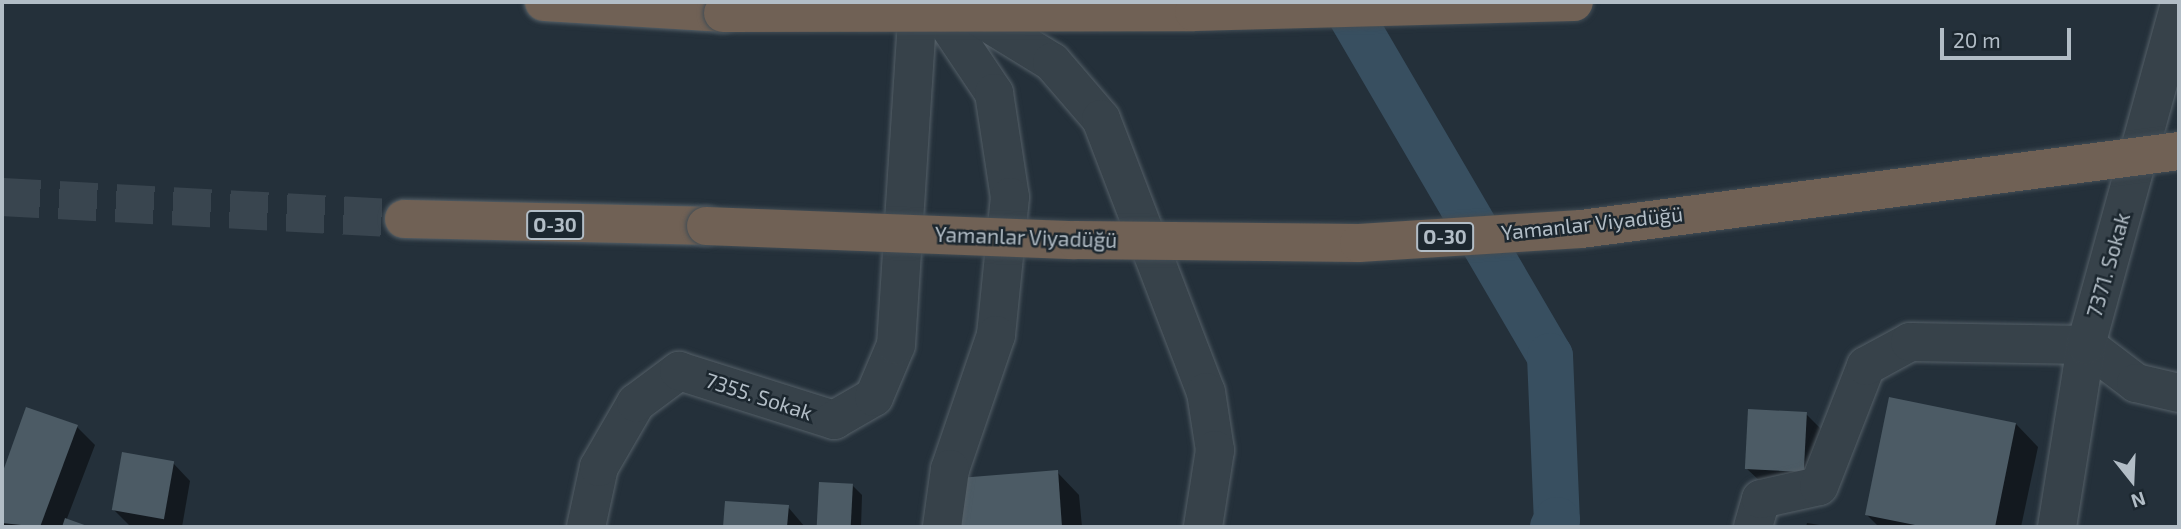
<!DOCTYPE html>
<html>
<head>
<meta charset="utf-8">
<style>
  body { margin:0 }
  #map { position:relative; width:2181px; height:529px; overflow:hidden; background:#24303a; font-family:"Exo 2",sans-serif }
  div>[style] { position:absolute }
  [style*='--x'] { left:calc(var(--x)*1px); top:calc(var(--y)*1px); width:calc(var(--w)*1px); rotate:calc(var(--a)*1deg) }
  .shadow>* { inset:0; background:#0007 }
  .canal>* { height:46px; margin:-23px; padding:0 23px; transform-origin:23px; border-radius:23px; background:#384f60 }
  .building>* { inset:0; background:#4c5b65; transform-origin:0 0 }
  .motorway-tunnel>* { height:38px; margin-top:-19px; transform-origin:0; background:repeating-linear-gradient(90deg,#39454f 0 38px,transparent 0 57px) }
  .roads { filter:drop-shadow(0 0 2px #556068) drop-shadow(0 0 2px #556068) }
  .minor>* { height:38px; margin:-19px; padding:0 19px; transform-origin:19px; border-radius:19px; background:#37424a }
  .tertiary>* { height:38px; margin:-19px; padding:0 19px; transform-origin:19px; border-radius:19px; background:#37424a }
  .motorway>* { height:38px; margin:-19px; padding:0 19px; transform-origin:19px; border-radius:19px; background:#706155 }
  .bridges { filter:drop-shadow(0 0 2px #424d55) drop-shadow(0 0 2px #424d55) }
  .motorway-bridge>* { height:38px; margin:-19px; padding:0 19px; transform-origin:19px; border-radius:19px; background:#706155 }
  span { translate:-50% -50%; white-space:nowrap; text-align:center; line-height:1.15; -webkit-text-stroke:5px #1c272f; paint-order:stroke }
  .shield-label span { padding:2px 5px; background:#1c272f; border:2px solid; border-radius:5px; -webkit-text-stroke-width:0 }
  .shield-label { font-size:19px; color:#b2bdc6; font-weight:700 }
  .street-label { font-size:21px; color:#b2bdc6 }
  .frame { position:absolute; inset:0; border:4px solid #b2bdc6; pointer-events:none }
  .north { position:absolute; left:2097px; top:445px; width:70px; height:70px; -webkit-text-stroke:5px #1c272f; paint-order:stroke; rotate:162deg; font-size:19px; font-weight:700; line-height:28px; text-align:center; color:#b2bdc6 }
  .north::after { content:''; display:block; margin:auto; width:24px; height:32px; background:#b2bdc6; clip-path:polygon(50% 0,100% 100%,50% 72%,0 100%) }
  .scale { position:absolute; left:1940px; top:28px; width:131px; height:32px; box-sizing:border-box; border:4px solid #b2bdc6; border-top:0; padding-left:9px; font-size:21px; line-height:24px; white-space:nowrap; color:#b2bdc6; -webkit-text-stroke:5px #1c272f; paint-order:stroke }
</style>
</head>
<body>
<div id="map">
  <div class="shadow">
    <div style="clip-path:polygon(27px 409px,77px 427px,95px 445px,66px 521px,85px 527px,2px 527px,2px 479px)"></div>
    <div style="clip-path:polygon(1806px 414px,1824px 432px,1820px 488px,1764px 485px,1746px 468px)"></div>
    <div style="clip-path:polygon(2016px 424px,2038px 447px,2021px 527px,1879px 527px,1866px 514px)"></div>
    <div style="clip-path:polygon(173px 463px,190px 481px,182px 527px,131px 527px,114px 510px)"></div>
    <div style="clip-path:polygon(1057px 472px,1079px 495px,1082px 527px,964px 527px,961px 480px)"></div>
    <div style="clip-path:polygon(821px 484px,852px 485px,862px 495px,861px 527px,819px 527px)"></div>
    <div style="clip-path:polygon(727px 502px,788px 507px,805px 527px,725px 527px)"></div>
    <div style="clip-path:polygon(1807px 523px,1832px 527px,1806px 527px)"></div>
  </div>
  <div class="canal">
    <div style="--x:1343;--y:2;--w:410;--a:59.7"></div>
    <div style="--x:1550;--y:356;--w:164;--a:87.6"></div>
    <div style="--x:1557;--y:520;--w:8;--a:120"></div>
  </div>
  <div class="building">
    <div style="clip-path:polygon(1889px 397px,2016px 423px,1995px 527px,1925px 527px,1865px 515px)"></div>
    <div style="clip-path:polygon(26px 407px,78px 425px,40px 527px,2px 523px,2px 474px)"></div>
    <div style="left:1748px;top:409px;width:59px;height:60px;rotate:3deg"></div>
    <div style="left:122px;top:452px;width:53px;height:59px;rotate:10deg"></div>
    <div style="clip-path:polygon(1058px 470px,1062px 527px,962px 527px,959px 478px)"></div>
    <div style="left:819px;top:482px;width:34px;height:45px;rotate:3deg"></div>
    <div style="clip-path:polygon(725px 501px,789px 505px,787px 527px,723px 527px)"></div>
    <div style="clip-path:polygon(65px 518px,90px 527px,62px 527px)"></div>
  </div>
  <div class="motorway-tunnel">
    <div style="--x:2;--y:197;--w:403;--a:3.1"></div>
  </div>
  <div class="roads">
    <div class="minor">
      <div style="--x:933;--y:2;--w:110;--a:56.2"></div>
      <div style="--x:994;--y:93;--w:105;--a:81.3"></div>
      <div style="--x:1010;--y:197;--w:139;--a:95.8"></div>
      <div style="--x:996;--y:335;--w:142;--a:108.9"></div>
      <div style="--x:950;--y:469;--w:59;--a:97.9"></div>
      <div style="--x:959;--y:5;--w:109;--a:31.5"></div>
      <div style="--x:1052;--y:62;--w:75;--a:49.3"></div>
      <div style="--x:1101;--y:119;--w:292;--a:69"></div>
      <div style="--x:1206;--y:392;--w:59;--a:81.2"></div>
      <div style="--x:1215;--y:450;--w:78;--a:98.9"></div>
      <div style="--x:1753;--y:527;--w:29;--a:-74"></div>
      <div style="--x:1761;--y:499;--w:59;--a:-12.6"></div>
      <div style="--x:1819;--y:486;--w:129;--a:-68.6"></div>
      <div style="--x:1866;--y:366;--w:50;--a:-28.6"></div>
      <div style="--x:1910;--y:342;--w:176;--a:1"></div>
      <div style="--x:2086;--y:345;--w:63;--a:37.2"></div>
      <div style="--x:2136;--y:383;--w:44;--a:13.1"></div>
    </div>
    <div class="tertiary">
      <div style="--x:586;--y:527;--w:61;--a:-77.8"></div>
      <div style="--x:599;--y:467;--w:74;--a:-60"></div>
      <div style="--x:636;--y:403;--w:54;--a:-36.7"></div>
      <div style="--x:679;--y:371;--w:163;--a:17.5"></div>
      <div style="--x:834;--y:420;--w:46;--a:-29.9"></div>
      <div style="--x:874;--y:397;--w:56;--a:-67.1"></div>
      <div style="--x:896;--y:345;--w:344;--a:-86.3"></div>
      <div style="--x:2057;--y:527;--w:184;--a:-80.9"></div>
      <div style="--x:2086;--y:345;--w:350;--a:-74.6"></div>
    </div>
    <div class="motorway">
      <div style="--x:544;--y:2;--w:179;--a:3.5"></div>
      <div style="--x:404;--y:219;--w:302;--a:1.3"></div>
    </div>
  </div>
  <div class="bridges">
    <div class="motorway-bridge">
      <div style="--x:723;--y:13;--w:471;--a:-0.1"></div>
      <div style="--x:1194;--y:12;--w:380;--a:-1.5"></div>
      <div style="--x:706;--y:226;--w:369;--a:2.2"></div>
      <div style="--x:1075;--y:240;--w:284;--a:0.6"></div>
      <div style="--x:1359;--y:243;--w:222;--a:-3.6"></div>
      <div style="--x:1581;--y:229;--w:603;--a:-7.43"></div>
    </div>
  </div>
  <div class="shield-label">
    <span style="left:555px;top:225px">O-30</span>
    <span style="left:1445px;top:237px">O-30</span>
  </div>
  <div class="street-label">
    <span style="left:1592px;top:223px;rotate:-6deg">Yamanlar Viyadüğü</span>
    <span style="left:1026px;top:237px;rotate:2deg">Yamanlar Viyadüğü</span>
    <span style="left:2108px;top:265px;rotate:-74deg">7371. Sokak</span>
    <span style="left:759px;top:396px;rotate:18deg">7355. Sokak</span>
  </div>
  <div class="frame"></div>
  <div class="north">N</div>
  <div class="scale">20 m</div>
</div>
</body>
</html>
